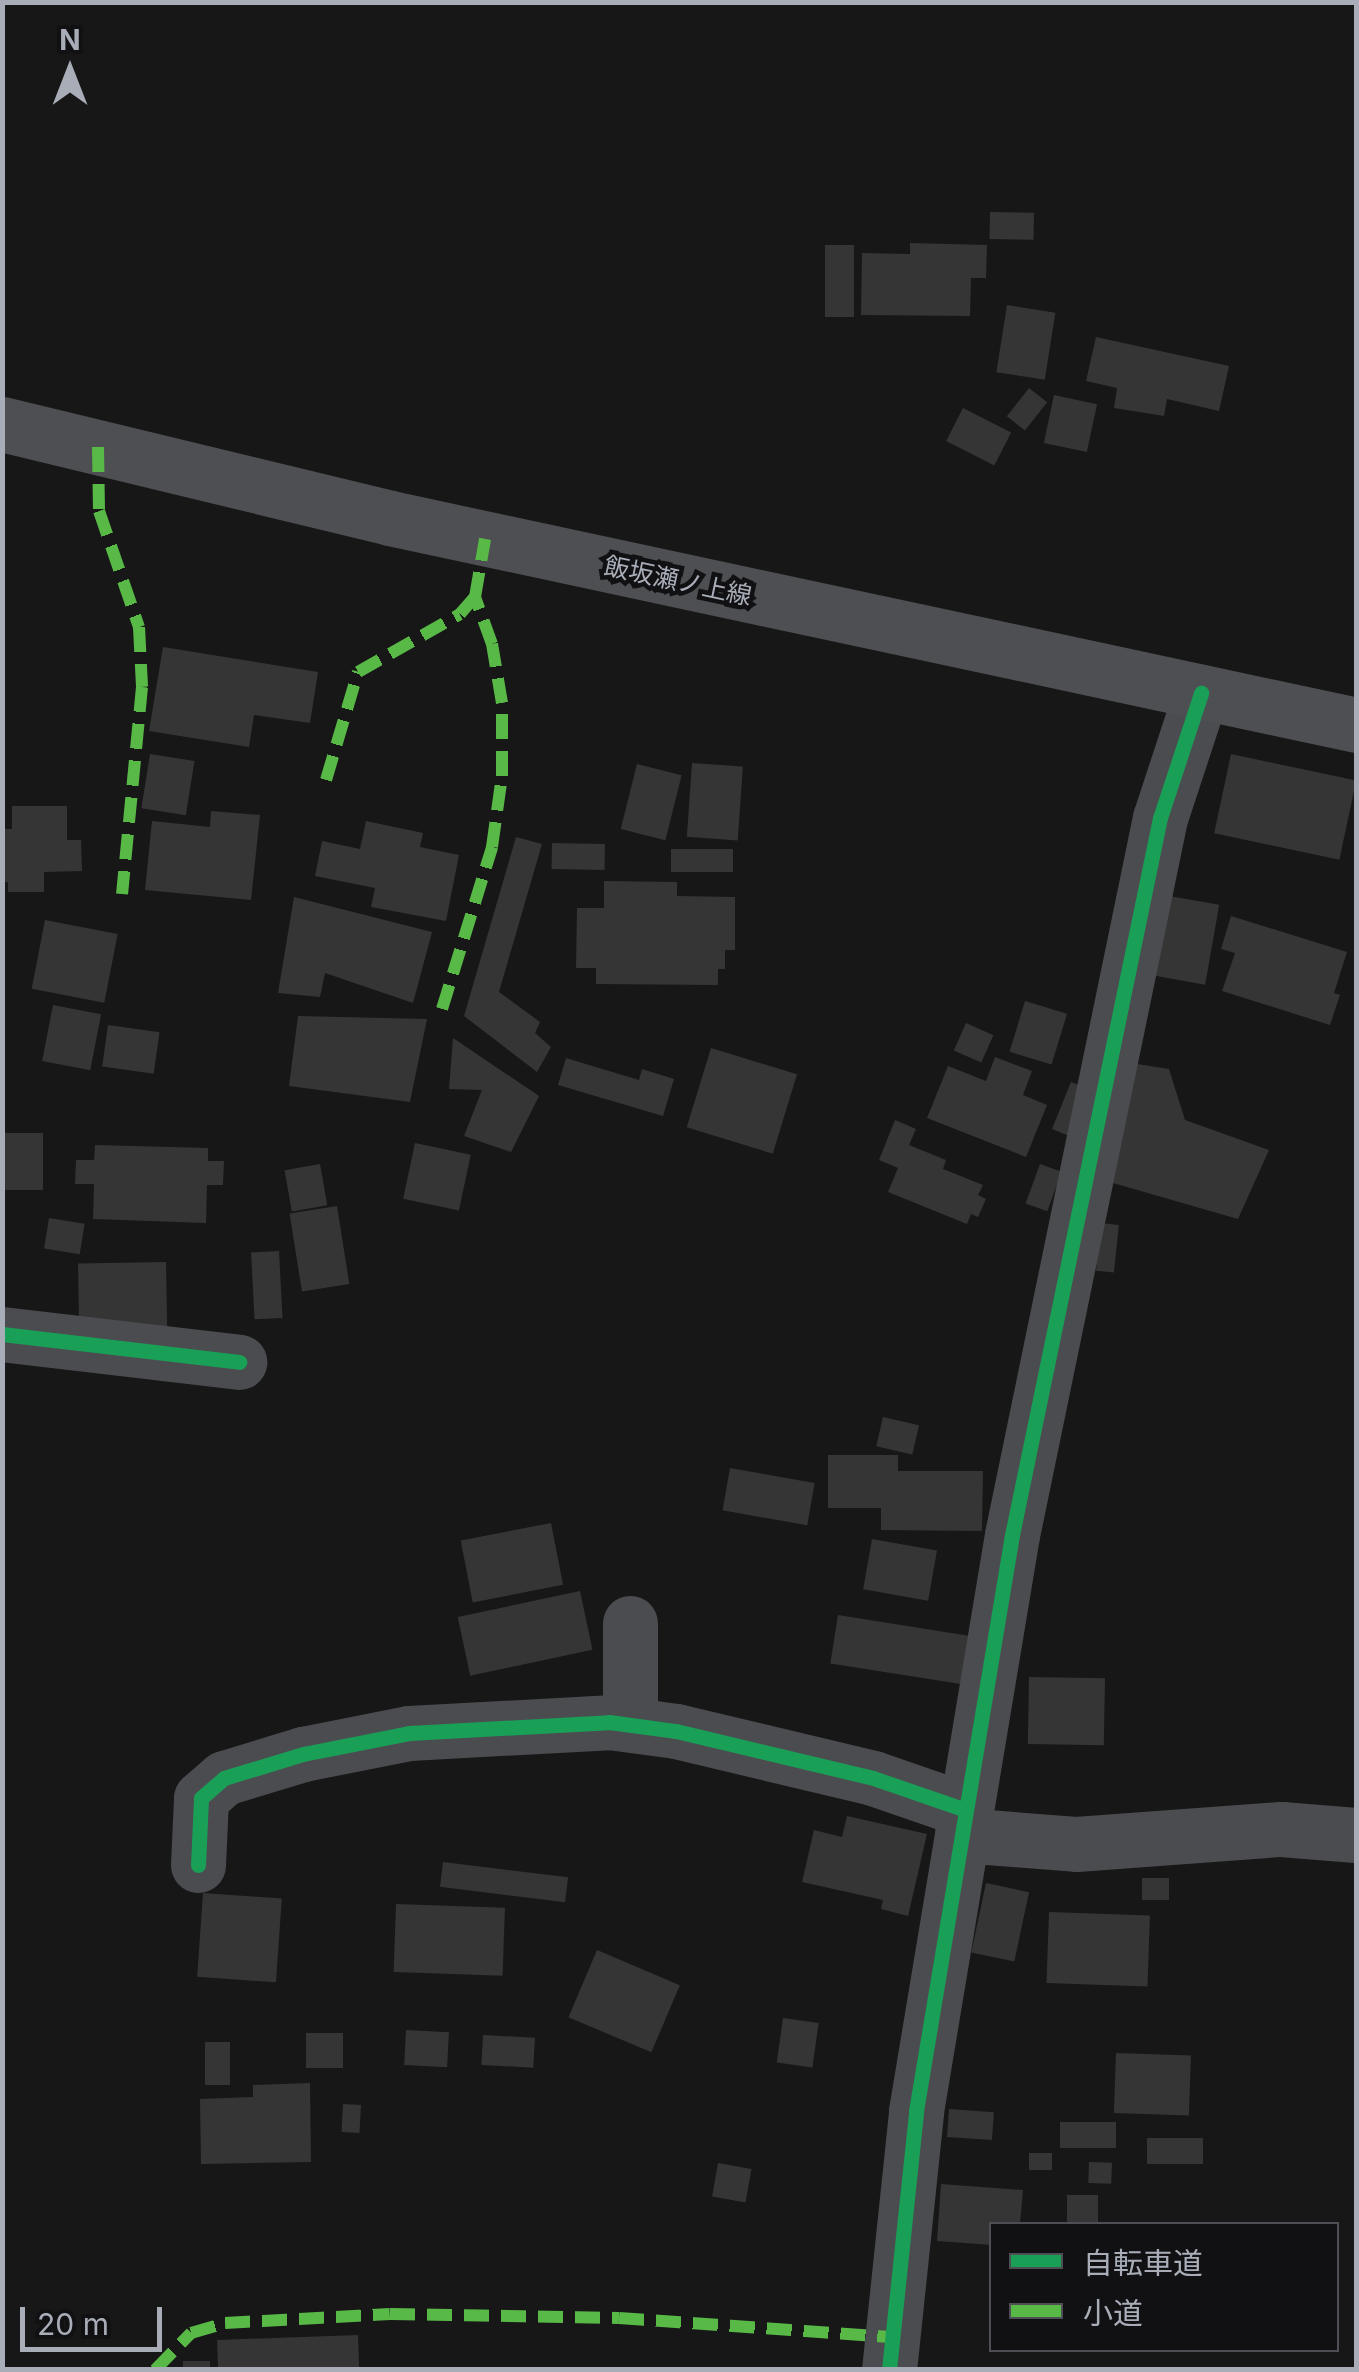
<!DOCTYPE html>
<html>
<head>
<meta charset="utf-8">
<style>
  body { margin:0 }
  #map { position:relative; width:1359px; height:2372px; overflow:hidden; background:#171717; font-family:Inter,"Noto Sans JP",sans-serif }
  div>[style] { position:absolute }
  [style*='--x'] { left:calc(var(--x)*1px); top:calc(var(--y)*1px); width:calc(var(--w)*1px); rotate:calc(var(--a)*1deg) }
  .building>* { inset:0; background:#353536; transform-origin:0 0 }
  .minor>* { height:55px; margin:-27.5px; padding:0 27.5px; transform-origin:27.5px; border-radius:27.5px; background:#4b4c50 }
  .major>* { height:55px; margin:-27.5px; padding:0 27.5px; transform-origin:27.5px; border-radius:27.5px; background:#4d4f52 }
  .quiet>* { height:12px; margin-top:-6px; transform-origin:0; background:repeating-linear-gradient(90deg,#58b947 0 25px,transparent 0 37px) }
  .cycleway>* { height:15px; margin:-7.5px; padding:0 7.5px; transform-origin:7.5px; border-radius:7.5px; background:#1a9f57 }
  span { translate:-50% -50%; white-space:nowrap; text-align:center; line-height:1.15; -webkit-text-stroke:9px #111113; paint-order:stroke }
  .street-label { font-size:25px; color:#a8adb8 }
  .frame { position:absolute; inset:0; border:5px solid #a8adb8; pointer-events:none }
  .legend { position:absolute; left:989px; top:2222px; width:350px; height:130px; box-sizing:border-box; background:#111113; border:2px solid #4d4f55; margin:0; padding:12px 18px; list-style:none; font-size:30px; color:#a8adb8 }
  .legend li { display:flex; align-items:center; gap:20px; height:50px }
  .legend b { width:50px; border:2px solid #4d4f55 }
  .north { position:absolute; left:20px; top:20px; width:100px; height:100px; -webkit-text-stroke:8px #111113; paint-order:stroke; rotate:0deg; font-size:28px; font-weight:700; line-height:40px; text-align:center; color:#a8adb8 }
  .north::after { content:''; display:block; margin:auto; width:35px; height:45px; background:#a8adb8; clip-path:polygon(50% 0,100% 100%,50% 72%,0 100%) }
  .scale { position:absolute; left:20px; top:2307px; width:142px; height:45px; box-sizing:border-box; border:5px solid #a8adb8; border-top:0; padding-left:12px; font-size:30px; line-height:35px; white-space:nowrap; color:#a8adb8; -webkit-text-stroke:8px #111113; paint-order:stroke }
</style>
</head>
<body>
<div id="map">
  <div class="building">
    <div style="left:990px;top:212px;width:44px;height:27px;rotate:1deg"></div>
    <div style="clip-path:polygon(910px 243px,987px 245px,986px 278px,971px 278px,970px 316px,861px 315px,862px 253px,910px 254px)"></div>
    <div style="left:825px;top:245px;width:29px;height:72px"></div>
    <div style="left:1007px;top:305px;width:49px;height:68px;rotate:9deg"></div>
    <div style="clip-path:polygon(1096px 337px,1229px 366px,1219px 411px,1167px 399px,1164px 416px,1114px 408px,1117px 388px,1086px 381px)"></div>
    <div style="left:1029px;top:388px;width:23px;height:36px;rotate:38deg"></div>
    <div style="left:1054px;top:395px;width:44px;height:49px;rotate:12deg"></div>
    <div style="left:963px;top:408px;width:54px;height:37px;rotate:27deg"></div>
    <div style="clip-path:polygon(163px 647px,318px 672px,310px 723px,254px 715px,249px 747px,149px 731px)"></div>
    <div style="left:150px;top:754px;width:45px;height:55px;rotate:9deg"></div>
    <div style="left:1231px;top:754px;width:128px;height:81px;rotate:12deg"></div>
    <div style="left:692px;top:763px;width:51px;height:74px;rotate:4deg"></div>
    <div style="left:637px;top:764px;width:46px;height:67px;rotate:14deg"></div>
    <div style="clip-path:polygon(12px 806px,67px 806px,67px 840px,81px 840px,82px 871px,44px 872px,44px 892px,8px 892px,8px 882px,2px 882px,2px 829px,12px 829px)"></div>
    <div style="clip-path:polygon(211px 811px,260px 815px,251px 900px,145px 890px,152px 821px,210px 827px)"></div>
    <div style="clip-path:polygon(366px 821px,423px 833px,420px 847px,459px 855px,446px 921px,371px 907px,375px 888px,315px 876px,322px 841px,360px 849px)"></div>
    <div style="clip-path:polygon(516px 837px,542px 844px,499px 992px,540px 1022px,535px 1033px,551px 1047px,537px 1072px,464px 1016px)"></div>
    <div style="left:552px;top:843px;width:53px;height:26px;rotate:1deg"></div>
    <div style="left:671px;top:849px;width:62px;height:23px"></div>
    <div style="clip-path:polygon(604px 881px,677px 882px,677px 896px,735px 897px,735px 950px,725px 950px,725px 969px,718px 969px,718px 985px,596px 984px,596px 968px,576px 968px,577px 908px,604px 908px)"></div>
    <div style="left:1169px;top:896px;width:51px;height:81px;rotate:10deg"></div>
    <div style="clip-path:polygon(294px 897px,432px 932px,413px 1003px,325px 973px,320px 997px,278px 993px)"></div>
    <div style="clip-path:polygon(1231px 916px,1347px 952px,1334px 993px,1340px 995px,1330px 1025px,1222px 991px,1235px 953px,1221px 949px)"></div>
    <div style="left:45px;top:920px;width:74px;height:70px;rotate:11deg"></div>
    <div style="left:1025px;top:1001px;width:44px;height:53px;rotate:17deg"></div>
    <div style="left:53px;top:1005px;width:49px;height:57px;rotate:11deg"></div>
    <div style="clip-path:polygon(298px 1016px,427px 1019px,410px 1102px,289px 1086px)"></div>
    <div style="left:966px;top:1023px;width:30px;height:30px;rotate:24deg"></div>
    <div style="left:108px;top:1025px;width:52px;height:42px;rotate:8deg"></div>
    <div style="clip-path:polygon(453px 1038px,539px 1096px,511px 1152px,464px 1136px,482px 1090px,449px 1089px)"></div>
    <div style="left:711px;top:1048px;width:90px;height:83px;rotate:17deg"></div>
    <div style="clip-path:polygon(995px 1057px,1032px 1071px,1023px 1095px,1047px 1105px,1026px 1157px,927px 1118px,948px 1066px,986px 1081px)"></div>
    <div style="clip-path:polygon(566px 1058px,639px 1080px,642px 1069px,674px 1079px,663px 1116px,558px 1085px)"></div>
    <div style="clip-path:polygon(1131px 1063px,1169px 1069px,1185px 1120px,1269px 1150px,1238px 1219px,1113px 1183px)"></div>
    <div style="clip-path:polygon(1071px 1082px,1090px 1089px,1074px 1138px,1052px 1129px)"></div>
    <div style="clip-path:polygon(895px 1120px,916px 1129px,909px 1145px,946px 1160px,943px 1169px,983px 1185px,978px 1195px,986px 1199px,978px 1217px,971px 1214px,967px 1224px,888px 1192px,898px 1168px,879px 1160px)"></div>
    <div style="left:2px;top:1133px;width:41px;height:57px"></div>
    <div style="left:415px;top:1143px;width:57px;height:57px;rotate:12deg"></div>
    <div style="clip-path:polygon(95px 1145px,208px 1148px,208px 1161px,224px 1161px,223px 1185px,207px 1185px,206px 1223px,93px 1219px,94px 1184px,75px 1184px,76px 1160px,94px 1160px)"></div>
    <div style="left:320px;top:1164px;width:42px;height:36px;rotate:80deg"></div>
    <div style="left:1040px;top:1164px;width:23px;height:42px;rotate:20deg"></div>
    <div style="left:337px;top:1206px;width:79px;height:48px;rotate:81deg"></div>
    <div style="left:49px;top:1218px;width:36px;height:31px;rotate:9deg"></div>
    <div style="left:1101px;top:1223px;width:18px;height:48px;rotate:6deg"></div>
    <div style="left:279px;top:1251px;width:67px;height:28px;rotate:87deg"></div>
    <div style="left:166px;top:1262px;width:70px;height:88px;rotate:89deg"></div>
    <div style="left:883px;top:1417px;width:37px;height:30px;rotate:13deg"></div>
    <div style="clip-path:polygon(828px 1455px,898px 1455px,898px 1471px,983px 1471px,982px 1531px,881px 1530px,881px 1508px,828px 1508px)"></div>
    <div style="left:730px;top:1468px;width:86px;height:43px;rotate:10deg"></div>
    <div style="left:551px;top:1523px;width:63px;height:92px;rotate:79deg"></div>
    <div style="left:872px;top:1539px;width:66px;height:51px;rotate:10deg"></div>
    <div style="left:580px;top:1591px;width:60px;height:125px;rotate:78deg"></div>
    <div style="left:838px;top:1615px;width:145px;height:49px;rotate:9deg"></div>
    <div style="left:1029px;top:1677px;width:76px;height:67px;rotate:1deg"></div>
    <div style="clip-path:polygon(847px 1816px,927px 1834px,908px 1916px,881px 1909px,883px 1900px,802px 1882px,814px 1830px,842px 1837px)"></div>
    <div style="left:443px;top:1862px;width:126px;height:25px;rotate:7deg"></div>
    <div style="left:1142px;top:1878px;width:27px;height:22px"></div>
    <div style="left:986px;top:1883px;width:44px;height:71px;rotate:12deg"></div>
    <div style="left:203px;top:1893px;width:79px;height:84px;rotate:4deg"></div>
    <div style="left:396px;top:1904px;width:109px;height:68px;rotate:2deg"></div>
    <div style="left:1049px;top:1912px;width:101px;height:71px;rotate:2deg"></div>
    <div style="left:597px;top:1950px;width:90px;height:73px;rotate:23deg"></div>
    <div style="left:783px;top:2018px;width:36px;height:45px;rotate:8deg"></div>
    <div style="left:406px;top:2030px;width:43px;height:35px;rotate:3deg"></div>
    <div style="left:306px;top:2033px;width:37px;height:35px"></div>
    <div style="left:483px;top:2035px;width:52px;height:30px;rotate:3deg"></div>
    <div style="left:205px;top:2042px;width:25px;height:43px"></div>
    <div style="left:1116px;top:2053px;width:75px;height:60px;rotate:2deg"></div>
    <div style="clip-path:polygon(310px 2083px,311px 2162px,201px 2164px,200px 2099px,253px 2097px,253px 2085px)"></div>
    <div style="left:343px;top:2104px;width:18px;height:28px;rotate:3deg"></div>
    <div style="left:949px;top:2109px;width:45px;height:28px;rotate:4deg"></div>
    <div style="left:1060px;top:2122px;width:56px;height:26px"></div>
    <div style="left:1147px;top:2138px;width:56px;height:26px"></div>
    <div style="left:1029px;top:2153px;width:23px;height:17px"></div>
    <div style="left:1089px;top:2162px;width:23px;height:21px;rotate:2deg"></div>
    <div style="left:718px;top:2163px;width:34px;height:34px;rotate:10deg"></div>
    <div style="clip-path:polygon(941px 2184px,1023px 2190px,1020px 2224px,992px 2224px,992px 2245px,937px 2241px)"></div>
    <div style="left:1067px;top:2195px;width:31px;height:29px"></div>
    <div style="left:358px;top:2335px;width:35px;height:141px;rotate:88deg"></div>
    <div style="left:210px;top:2361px;width:9px;height:27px;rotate:90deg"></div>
  </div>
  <div class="minor">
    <div style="--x:2;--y:1334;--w:239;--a:6.7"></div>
    <div style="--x:630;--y:1623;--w:101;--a:90"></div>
    <div style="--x:962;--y:1835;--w:114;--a:4.5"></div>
    <div style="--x:1076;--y:1844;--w:206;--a:-4.2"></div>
    <div style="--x:1281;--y:1829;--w:75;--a:4.6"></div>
    <div style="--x:198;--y:1865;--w:67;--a:-87.4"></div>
    <div style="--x:201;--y:1798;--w:30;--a:-41"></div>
    <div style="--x:224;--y:1778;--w:83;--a:-16.9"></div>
    <div style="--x:303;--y:1754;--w:108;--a:-11.2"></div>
    <div style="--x:409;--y:1733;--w:200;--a:-3.1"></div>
    <div style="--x:609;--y:1722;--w:68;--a:7.7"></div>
    <div style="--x:676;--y:1731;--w:203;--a:13.4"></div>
    <div style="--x:873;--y:1778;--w:98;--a:19"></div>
    <div style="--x:889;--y:2370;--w:260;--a:-84"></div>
    <div style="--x:916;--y:2111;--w:584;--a:-80.54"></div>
    <div style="--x:1012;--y:1535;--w:732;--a:-78.34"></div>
    <div style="--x:1160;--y:818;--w:132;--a:-71.8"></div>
  </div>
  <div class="major">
    <div style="--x:2;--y:424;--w:399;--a:13.6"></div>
    <div style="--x:390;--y:518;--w:988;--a:12.09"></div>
  </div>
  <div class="quiet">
    <div style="--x:98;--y:447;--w:64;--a:89.1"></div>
    <div style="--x:99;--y:511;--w:123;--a:71"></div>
    <div style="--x:139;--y:627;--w:60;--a:87.1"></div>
    <div style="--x:142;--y:687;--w:208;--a:95.5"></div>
    <div style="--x:326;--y:780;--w:113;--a:-73.5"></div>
    <div style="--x:358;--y:672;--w:117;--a:-29.6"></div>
    <div style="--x:460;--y:614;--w:23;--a:-49"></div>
    <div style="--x:442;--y:1009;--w:170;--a:-72.8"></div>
    <div style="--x:492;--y:847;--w:72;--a:-82"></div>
    <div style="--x:502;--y:776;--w:73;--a:-90"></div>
    <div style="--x:502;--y:703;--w:60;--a:-99.6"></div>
    <div style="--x:492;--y:644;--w:50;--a:-109.9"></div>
    <div style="--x:475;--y:597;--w:59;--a:-80.2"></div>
    <div style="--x:155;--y:2370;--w:52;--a:-45.8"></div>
    <div style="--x:191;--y:2333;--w:35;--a:-16"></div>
    <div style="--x:225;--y:2323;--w:165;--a:-3.1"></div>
    <div style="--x:390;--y:2314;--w:229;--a:1"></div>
    <div style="--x:619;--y:2318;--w:275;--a:4"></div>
  </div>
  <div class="cycleway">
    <div style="--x:2;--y:1334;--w:239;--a:6.7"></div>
    <div style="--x:198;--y:1865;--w:67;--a:-87.4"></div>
    <div style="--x:201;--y:1798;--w:30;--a:-41"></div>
    <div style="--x:224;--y:1778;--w:83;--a:-16.9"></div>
    <div style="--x:303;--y:1754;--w:108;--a:-11.2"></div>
    <div style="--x:409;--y:1733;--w:200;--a:-3.1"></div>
    <div style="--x:609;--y:1722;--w:68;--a:7.7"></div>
    <div style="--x:676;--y:1731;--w:203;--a:13.4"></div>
    <div style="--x:873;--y:1778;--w:98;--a:19"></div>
    <div style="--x:889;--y:2370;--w:260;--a:-84"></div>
    <div style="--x:916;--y:2111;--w:584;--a:-80.54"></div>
    <div style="--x:1012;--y:1535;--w:732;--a:-78.34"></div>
    <div style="--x:1160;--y:818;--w:132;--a:-71.8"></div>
  </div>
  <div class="street-label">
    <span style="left:678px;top:581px;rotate:12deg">飯坂瀬ノ上線</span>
  </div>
  <div class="frame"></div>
  <ul class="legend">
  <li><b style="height:12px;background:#1a9f57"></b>自転車道</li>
  <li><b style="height:12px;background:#58b947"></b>小道</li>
  </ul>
  <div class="north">N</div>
  <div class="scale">20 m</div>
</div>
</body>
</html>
